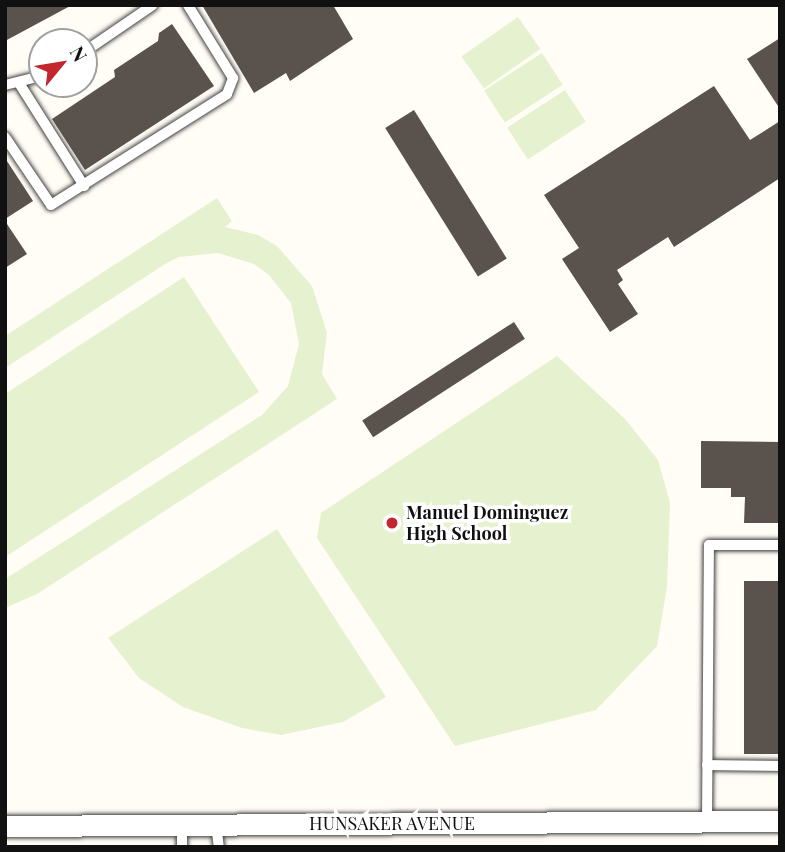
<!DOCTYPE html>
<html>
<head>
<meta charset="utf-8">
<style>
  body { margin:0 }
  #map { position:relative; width:785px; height:852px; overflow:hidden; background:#fffdf5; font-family:"Playfair Display",serif }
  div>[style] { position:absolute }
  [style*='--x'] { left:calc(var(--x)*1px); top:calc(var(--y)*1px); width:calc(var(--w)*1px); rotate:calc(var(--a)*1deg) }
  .pitch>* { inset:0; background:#e6f2cf; transform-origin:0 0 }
  .building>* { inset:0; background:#5a524d; transform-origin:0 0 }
  .roads { filter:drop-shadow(0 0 2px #444) drop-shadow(0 0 2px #444) }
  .lane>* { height:10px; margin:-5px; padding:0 5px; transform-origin:5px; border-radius:5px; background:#fff }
  .street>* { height:21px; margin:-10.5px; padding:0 10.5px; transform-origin:10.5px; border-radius:10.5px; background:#fff }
  .dots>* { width:19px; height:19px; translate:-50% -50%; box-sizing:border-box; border:4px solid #fff; border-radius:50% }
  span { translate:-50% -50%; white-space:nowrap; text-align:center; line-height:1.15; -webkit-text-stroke:7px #fff; paint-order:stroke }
  .poi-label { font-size:18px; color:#111; font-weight:700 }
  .left { translate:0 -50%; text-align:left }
  .street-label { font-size:18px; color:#111 }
  .frame { position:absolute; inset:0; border:7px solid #111; pointer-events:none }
  .north { position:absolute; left:28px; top:28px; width:70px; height:70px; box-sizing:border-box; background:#fff; border:2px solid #a0a0a0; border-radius:50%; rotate:60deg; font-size:19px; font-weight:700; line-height:28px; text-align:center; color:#111 }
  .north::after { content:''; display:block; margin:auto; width:24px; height:32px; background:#c4262e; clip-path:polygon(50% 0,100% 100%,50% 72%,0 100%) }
</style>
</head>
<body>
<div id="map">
  <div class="pitch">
    <div style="left:518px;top:17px;width:39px;height:69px;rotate:55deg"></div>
    <div style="left:542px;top:53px;width:38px;height:69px;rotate:57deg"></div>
    <div style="left:565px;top:90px;width:38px;height:69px;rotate:57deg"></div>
    <div style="clip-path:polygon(217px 198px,232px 221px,225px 227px,258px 235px,277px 246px,312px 286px,327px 333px,322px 374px,337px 399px,37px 594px,5px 608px,5px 579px,262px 415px,288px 386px,299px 344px,291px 303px,269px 275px,254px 264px,218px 253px,179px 257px,165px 264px,5px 368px,5px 336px)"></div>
    <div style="clip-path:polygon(184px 277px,259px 392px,5px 557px,5px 394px)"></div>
    <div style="clip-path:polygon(557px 356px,625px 419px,658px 460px,670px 503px,667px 587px,657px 646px,596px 710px,455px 746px,317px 538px,321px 513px)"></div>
    <div style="clip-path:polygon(277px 529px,386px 697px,343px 722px,281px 735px,242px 728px,183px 707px,139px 678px,108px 638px)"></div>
  </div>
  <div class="building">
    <div style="clip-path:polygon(5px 5px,72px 5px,5px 41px)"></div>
    <div style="clip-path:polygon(202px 5px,333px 5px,353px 39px,290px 81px,286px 73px,254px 93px)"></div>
    <div style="clip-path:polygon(172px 24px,214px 86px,85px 170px,52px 119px,115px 77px,114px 70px,158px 41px,159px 33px)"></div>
    <div style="clip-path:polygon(780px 38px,780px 109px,747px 59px)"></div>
    <div style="clip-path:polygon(714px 86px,750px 140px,780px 121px,780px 178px,674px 247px,668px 237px,617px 270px,623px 280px,618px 284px,638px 314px,610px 332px,562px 259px,579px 248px,544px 195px)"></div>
    <div style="left:414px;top:110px;width:175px;height:34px;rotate:58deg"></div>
    <div style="clip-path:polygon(5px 158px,33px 201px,5px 219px)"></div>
    <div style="clip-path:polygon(5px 221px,27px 254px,5px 268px)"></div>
    <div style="left:514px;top:322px;width:20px;height:181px;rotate:57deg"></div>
    <div style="clip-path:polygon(701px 441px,780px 442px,780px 523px,744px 523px,745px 497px,731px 497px,731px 488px,701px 488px)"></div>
    <div style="left:744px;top:581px;width:34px;height:173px"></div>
  </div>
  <div class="roads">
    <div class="lane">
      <div style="--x:84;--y:52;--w:83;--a:-34.3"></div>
      <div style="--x:19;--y:83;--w:122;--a:57.7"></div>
      <div style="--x:5;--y:85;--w:38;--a:-14"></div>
      <div style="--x:5;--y:137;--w:82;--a:55.9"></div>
      <div style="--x:51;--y:205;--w:208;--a:-32.2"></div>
      <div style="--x:227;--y:94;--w:17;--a:-69"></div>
      <div style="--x:233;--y:78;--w:86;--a:-121.7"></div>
      <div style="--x:707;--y:765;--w:73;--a:0.8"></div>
      <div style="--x:707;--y:822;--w:277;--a:-89.6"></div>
      <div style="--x:709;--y:545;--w:71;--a:0"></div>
      <div style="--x:216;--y:824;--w:23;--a:83"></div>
      <div style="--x:182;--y:825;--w:22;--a:90"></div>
    </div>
    <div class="street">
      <div style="--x:5;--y:826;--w:775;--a:-0.37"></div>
    </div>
  </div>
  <div class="dots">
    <div style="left:392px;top:523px;background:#c4262e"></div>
  </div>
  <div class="poi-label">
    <span class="left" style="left:406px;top:523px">Manuel Dominguez<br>High School</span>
  </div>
  <div class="street-label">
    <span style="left:392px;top:823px">HUNSAKER AVENUE</span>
  </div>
  <div class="frame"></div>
  <div class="north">N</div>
</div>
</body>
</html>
